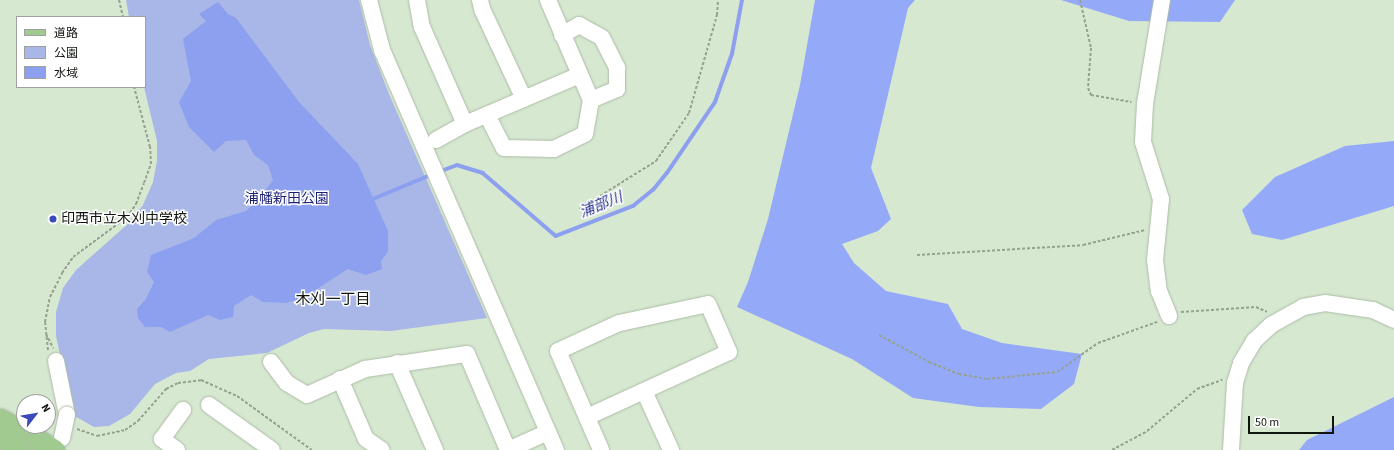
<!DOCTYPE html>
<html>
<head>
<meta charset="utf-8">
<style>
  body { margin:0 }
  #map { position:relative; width:1394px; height:450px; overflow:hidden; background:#d7e8d1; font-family:"Source Sans 3","Noto Sans JP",sans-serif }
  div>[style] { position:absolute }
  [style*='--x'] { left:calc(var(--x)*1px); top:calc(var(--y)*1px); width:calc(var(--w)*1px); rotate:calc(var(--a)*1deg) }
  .green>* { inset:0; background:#a9b7e8 }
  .forest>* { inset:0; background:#94a9f8 }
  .water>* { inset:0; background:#8ca0ef }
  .stream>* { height:3.5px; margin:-1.75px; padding:0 1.75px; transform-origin:1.75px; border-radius:1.75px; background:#8ca0ef }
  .path>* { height:2px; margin-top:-1px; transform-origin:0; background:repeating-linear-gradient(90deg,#95a290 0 3px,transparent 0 5px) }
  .roads { filter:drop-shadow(0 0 1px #acbca6) drop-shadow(0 0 1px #acbca6) }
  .minor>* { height:16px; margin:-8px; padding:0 8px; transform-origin:8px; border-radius:8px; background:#fff }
  .major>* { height:21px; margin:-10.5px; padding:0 10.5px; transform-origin:10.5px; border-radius:10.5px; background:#a1ca90 }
  .bridges { filter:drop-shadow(0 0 1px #acbca6) drop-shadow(0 0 1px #acbca6) }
  .minor-bridge>* { height:16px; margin:-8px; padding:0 8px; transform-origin:8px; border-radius:8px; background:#fff }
  .major-bridge>* { height:21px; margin:-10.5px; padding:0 10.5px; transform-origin:10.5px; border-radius:10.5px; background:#a1ca90 }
  .dots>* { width:11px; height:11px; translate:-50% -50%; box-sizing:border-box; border:2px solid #fff; border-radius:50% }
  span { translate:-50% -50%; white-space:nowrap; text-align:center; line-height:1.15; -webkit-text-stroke:3px #fff; paint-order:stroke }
  .park-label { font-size:14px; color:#1c1f78 }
  .poi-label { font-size:14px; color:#0f140d }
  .left { translate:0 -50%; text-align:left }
  .water-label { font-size:15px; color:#29328c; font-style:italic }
  .neighbourhood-label { font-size:15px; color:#0f140d }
  .legend { position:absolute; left:16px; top:16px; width:130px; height:72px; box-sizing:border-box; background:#fff; border:1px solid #9fa19e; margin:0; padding:5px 7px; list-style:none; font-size:12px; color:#0f140d }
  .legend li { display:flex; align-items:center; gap:8px; height:20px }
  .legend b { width:20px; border:1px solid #9fa19e }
  .north { position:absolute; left:16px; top:394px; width:40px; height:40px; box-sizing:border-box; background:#fff; border:1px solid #9fa19e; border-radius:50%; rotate:59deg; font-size:11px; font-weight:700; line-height:16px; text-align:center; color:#0f140d }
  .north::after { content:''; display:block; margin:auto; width:14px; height:18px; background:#3b49bc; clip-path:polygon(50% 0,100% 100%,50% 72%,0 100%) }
  .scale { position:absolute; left:1248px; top:416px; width:86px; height:18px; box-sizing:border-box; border:2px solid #0f140d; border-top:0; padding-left:5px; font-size:12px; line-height:14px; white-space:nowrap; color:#0f140d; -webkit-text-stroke:3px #fff; paint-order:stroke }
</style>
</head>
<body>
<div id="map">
  <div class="green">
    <div style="clip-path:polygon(126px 0,359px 0,370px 45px,389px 94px,487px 318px,391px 331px,324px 329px,309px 333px,267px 353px,209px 359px,190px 371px,176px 373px,155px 384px,130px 414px,109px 426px,94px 427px,73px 415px,56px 336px,56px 312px,63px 288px,76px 270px,130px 222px,143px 205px,153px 182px,157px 161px,157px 141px,144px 87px,145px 17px,129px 17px)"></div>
  </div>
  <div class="forest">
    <div style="clip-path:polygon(815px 0,915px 0,908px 8px,871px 168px,891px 219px,878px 231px,842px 244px,854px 263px,886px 291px,948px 304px,962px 329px,1002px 343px,1082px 354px,1074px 384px,1041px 409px,979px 407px,913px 398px,852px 359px,737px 307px,748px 282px,768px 219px,800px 85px)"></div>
    <div style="clip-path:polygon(1061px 0,1235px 0,1220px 22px,1129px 21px)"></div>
    <div style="clip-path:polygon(1394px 141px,1394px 206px,1282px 240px,1252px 234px,1242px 210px,1275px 177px,1345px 146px)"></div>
    <div style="clip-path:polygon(1394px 397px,1394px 450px,1299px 450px,1307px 440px)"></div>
  </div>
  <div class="water">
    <div style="clip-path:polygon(218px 2px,228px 14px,236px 18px,299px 102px,358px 164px,388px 231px,388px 252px,381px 261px,382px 269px,366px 275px,348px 269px,303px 298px,286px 303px,263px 302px,251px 295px,234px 306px,233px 317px,220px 320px,208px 315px,170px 332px,161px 327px,145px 327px,138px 318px,137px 309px,146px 299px,154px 282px,147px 272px,151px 255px,194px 238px,216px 220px,246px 211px,260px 198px,273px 180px,268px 165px,254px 155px,246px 140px,226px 141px,214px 152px,189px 127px,179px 102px,191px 81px,183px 39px,206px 21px,199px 14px)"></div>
  </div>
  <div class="stream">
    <div style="--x:439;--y:172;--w:19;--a:-21"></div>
    <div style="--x:457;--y:165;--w:27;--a:17"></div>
    <div style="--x:483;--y:173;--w:96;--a:40.8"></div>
    <div style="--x:556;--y:236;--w:83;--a:-21.3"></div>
    <div style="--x:633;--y:206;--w:26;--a:-39"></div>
    <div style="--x:653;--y:190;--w:22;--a:-51"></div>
    <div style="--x:667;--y:173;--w:86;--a:-55.9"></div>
    <div style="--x:715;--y:102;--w:51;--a:-70.5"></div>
    <div style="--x:732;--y:54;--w:55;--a:-79.5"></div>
    <div style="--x:373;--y:199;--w:63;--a:-22.5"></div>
  </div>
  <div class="path">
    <div style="--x:119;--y:0;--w:17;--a:77"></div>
    <div style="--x:1080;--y:0;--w:49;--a:77.1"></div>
    <div style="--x:1091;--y:48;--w:40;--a:94.3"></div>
    <div style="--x:1088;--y:88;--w:8;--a:67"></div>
    <div style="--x:1091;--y:95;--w:41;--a:9.9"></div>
    <div style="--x:579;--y:209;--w:91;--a:-31.9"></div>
    <div style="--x:656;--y:161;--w:58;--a:-55.5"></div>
    <div style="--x:689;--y:113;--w:102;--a:-74.1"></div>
    <div style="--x:717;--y:15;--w:15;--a:-86"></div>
    <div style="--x:917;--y:255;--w:166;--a:-3.4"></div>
    <div style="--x:1083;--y:245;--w:64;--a:-13.6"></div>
    <div style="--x:1181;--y:312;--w:75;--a:-3.8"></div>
    <div style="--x:1256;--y:307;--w:12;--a:24"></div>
    <div style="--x:46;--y:334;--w:16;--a:63"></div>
    <div style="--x:879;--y:335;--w:57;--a:28.4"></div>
    <div style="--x:929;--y:362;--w:32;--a:22"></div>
    <div style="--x:959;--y:374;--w:28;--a:10"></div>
    <div style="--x:987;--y:379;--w:70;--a:-5.7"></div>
    <div style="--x:1057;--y:372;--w:50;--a:-35.3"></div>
    <div style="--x:1098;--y:343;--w:63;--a:-19.6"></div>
    <div style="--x:48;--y:350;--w:28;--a:-96"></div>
    <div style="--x:45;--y:322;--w:25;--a:-79"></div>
    <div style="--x:50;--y:297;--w:27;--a:-63"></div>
    <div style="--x:62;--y:273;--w:19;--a:-55"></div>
    <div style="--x:73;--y:257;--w:67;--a:-36.5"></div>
    <div style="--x:127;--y:217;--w:16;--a:-55"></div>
    <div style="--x:136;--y:204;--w:22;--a:-69"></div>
    <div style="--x:144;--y:183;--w:20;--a:-70"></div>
    <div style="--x:151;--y:164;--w:17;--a:-93"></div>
    <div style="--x:150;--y:147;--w:62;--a:-104.9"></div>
    <div style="--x:77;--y:429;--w:21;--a:19"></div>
    <div style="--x:97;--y:436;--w:29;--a:-12"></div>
    <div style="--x:125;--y:430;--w:16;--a:-35"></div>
    <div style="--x:138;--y:421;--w:43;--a:-48.8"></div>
    <div style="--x:166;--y:389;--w:13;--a:-27"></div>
    <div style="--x:178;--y:383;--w:23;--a:-7"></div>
    <div style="--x:201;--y:380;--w:39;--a:24"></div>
    <div style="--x:237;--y:396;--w:92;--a:35.8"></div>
    <div style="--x:1112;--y:450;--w:40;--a:-28"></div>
    <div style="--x:1147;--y:431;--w:65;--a:-40"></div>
    <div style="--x:1197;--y:389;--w:27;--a:-20"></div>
  </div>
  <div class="roads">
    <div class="minor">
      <div style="--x:369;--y:0;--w:52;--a:75.4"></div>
      <div style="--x:382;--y:50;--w:436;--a:66.5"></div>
      <div style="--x:417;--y:0;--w:27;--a:80"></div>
      <div style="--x:422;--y:27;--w:106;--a:66.1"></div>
      <div style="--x:480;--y:0;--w:9;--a:77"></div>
      <div style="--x:482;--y:9;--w:99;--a:65"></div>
      <div style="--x:1162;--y:0;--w:105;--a:99.3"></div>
      <div style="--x:1145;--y:104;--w:38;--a:93"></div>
      <div style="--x:1143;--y:142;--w:60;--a:72.5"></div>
      <div style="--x:1161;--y:199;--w:61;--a:95.6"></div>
      <div style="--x:1155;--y:260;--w:31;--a:83"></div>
      <div style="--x:1159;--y:291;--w:27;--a:68"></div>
      <div style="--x:562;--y:35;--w:20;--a:-30"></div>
      <div style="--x:579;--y:25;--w:26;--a:29"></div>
      <div style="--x:602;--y:38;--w:34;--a:63"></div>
      <div style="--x:617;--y:68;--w:21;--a:90"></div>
      <div style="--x:617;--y:89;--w:28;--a:157"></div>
      <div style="--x:487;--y:115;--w:37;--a:63"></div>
      <div style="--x:504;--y:148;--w:50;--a:1.1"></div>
      <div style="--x:554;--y:149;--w:34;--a:-26"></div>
      <div style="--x:585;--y:134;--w:35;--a:-80"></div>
      <div style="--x:591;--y:100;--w:109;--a:-113.3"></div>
      <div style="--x:436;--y:140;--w:33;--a:-29"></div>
      <div style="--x:465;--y:124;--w:125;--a:-23.1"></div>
      <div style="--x:56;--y:361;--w:55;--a:78.5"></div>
      <div style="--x:271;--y:362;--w:26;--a:53"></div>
      <div style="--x:287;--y:383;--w:23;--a:31"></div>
      <div style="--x:307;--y:395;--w:64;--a:-24.1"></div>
      <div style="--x:365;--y:369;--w:103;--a:-8.4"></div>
      <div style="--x:467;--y:354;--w:104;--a:66.9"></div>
      <div style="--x:508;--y:450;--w:44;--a:-24.2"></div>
      <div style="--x:397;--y:363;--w:95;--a:66.4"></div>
      <div style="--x:340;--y:379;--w:65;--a:66.6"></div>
      <div style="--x:366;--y:439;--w:19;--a:35"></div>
      <div style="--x:644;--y:391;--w:65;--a:65.4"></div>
      <div style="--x:209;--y:405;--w:77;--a:35.5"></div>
      <div style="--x:587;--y:417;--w:156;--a:-24.6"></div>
      <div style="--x:729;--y:352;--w:52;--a:-113.6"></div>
      <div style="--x:708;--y:304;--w:91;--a:167.9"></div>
      <div style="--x:619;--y:323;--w:67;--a:155.3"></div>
      <div style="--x:558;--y:351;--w:108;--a:66.5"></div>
      <div style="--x:177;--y:450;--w:19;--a:-144"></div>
      <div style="--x:162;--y:439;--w:36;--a:-54"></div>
      <div style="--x:1231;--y:450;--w:67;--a:-86.6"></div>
      <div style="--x:1235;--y:383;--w:21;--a:-73"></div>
      <div style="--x:1241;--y:363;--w:26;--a:-59"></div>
      <div style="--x:1254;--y:341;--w:23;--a:-43"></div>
      <div style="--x:1271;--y:325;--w:37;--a:-29"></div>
      <div style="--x:1303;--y:307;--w:22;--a:-10"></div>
      <div style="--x:1325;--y:303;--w:49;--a:8.3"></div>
      <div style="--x:1373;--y:310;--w:23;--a:25"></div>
    </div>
    <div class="major">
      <div style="--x:0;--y:419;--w:43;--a:28.9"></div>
      <div style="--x:0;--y:437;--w:27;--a:28"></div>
    </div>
  </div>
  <div class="bridges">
    <div class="minor-bridge">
      <div style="--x:62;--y:438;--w:24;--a:-78"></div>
    </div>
    <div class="major-bridge">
      <div style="--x:38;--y:440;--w:19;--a:32"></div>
    </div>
  </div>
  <div class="dots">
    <div style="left:53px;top:219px;background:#3b49bc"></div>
  </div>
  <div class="park-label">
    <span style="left:287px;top:199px">浦幡新田公園</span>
  </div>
  <div class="poi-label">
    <span class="left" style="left:61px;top:219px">印西市立木刈中学校</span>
  </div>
  <div class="water-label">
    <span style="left:601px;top:205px;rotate:-22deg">浦部川</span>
  </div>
  <div class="neighbourhood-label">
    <span style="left:333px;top:300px">木刈一丁目</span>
  </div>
  <ul class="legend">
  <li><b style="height:5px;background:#a1ca90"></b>道路</li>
  <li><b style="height:11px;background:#a9b7e8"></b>公園</li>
  <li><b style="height:11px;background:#8ca0ef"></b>水域</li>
  </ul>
  <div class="north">N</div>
  <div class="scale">50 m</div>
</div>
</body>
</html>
